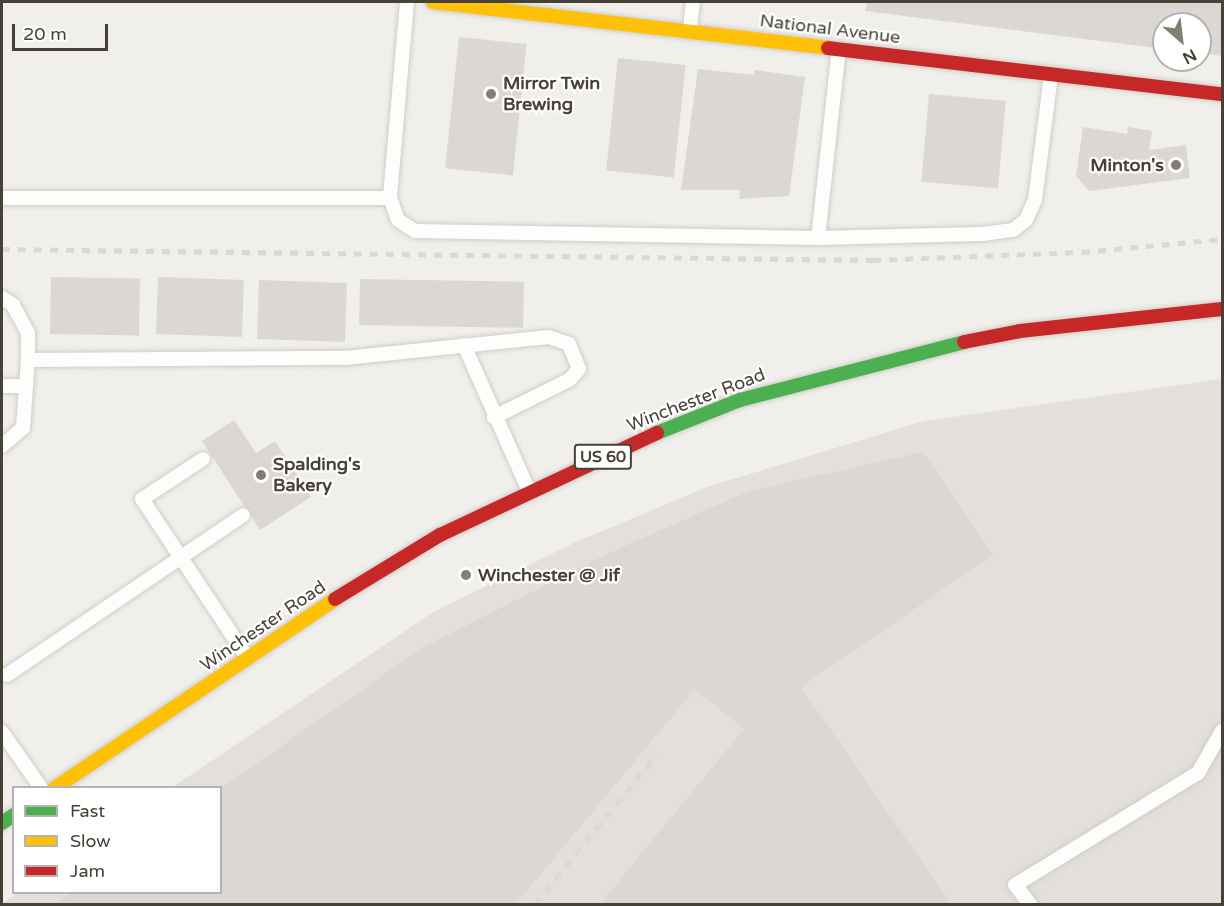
<!DOCTYPE html>
<html>
<head>
<meta charset="utf-8">
<style>
  body { margin:0 }
  #map { position:relative; width:1224px; height:906px; overflow:hidden; background:#f1efeb; font-family:"Varela Round",sans-serif }
  div>[style] { position:absolute }
  [style*='--x'] { left:calc(var(--x)*1px); top:calc(var(--y)*1px); width:calc(var(--w)*1px); rotate:calc(var(--a)*1deg) }
  .industrial>* { inset:0; background:#e3dfda }
  .building>* { inset:0; background:#dbd8d3; transform-origin:0 0 }
  .roads { filter:drop-shadow(0 0 2px #cfcdc8) drop-shadow(0 0 2px #cfcdc8) }
  .lane>* { height:14px; margin:-7px; padding:0 7px; transform-origin:7px; border-radius:7px; background:#fdfdfc }
  .fast>* { height:14px; margin:-7px; padding:0 7px; transform-origin:7px; border-radius:7px; background:#4caf50 }
  .slow>* { height:14px; margin:-7px; padding:0 7px; transform-origin:7px; border-radius:7px; background:#ffc107 }
  .jam>* { height:14px; margin:-7px; padding:0 7px; transform-origin:7px; border-radius:7px; background:#c62828 }
  .rail>* { height:4.5px; margin-top:-2.25px; transform-origin:0; background:repeating-linear-gradient(90deg,#d9d9d8 0 8px,transparent 0 16px) }
  .dots>* { width:16px; height:16px; translate:-50% -50%; box-sizing:border-box; border:3px solid #fff; border-radius:50% }
  span { translate:-50% -50%; white-space:nowrap; text-align:center; line-height:1.15; -webkit-text-stroke:4.5px #fff; paint-order:stroke }
  .shield-label span { padding:2px 4px; background:#fff; border:2px solid; border-radius:4px; -webkit-text-stroke-width:0 }
  .shield-label { font-size:16px; color:#474136; font-weight:700 }
  .street-label { font-size:18px; color:#474136 }
  .poi-label { font-size:18px; color:#474136; font-weight:700 }
  .left { translate:0 -50%; text-align:left }
  .right { translate:-100% -50%; text-align:right }
  .frame { position:absolute; inset:0; border:3px solid #474136; pointer-events:none }
  .legend { position:absolute; left:12px; top:786px; width:210px; height:108px; box-sizing:border-box; background:#fff; border:2px solid #b5b3af; margin:0; padding:8px 10px; list-style:none; font-size:18px; color:#474136 }
  .legend li { display:flex; align-items:center; gap:12px; height:30px }
  .legend b { width:30px; border:2px solid #b5b3af }
  .north { position:absolute; left:1152px; top:12px; width:60px; height:60px; box-sizing:border-box; background:#fff; border:2px solid #b5b3af; border-radius:50%; rotate:152deg; font-size:16px; font-weight:700; line-height:24px; text-align:center; color:#474136 }
  .north::after { content:''; display:block; margin:auto; width:21px; height:27px; background:#827e75; clip-path:polygon(50% 0,100% 100%,50% 72%,0 100%) }
  .scale { position:absolute; left:12px; top:24px; width:96px; height:27px; box-sizing:border-box; border:3px solid #474136; border-top:0; padding-left:8px; font-size:18px; line-height:21px; white-space:nowrap; color:#474136; -webkit-text-stroke:4px #fff; paint-order:stroke }
</style>
</head>
<body>
<div id="map">
  <div class="industrial">
    <div style="clip-path:polygon(1222px 379px,1222px 904px,2px 904px,17px 893px,220px 892px,220px 788px,173px 787px,435px 611px,576px 542px,707px 487px,924px 421px)"></div>
  </div>
  <div class="building">
    <div style="clip-path:polygon(867px 2px,1222px 2px,1222px 56px,1200px 53px,1200px 24px,1164px 24px,1164px 49px,865px 11px)"></div>
    <div style="left:459px;top:37px;width:68px;height:132px;rotate:6deg"></div>
    <div style="left:618px;top:58px;width:68px;height:113px;rotate:6deg"></div>
    <div style="clip-path:polygon(698px 69px,754px 75px,754px 70px,805px 77px,789px 196px,739px 199px,740px 190px,681px 190px)"></div>
    <div style="left:929px;top:94px;width:77px;height:88px;rotate:5deg"></div>
    <div style="clip-path:polygon(1083px 127px,1127px 134px,1128px 127px,1152px 131px,1149px 150px,1186px 145px,1190px 178px,1089px 191px,1076px 176px)"></div>
    <div style="left:51px;top:277px;width:89px;height:57px;rotate:1deg"></div>
    <div style="left:158px;top:277px;width:86px;height:57px;rotate:2deg"></div>
    <div style="left:360px;top:279px;width:164px;height:46px;rotate:1deg"></div>
    <div style="left:259px;top:280px;width:88px;height:59px;rotate:2deg"></div>
    <div style="clip-path:polygon(234px 420px,256px 453px,275px 441px,311px 497px,260px 530px,202px 441px)"></div>
    <div style="clip-path:polygon(923px 452px,993px 555px,801px 687px,951px 904px,600px 904px,744px 729px,695px 689px,516px 904px,55px 904px,72px 892px,220px 892px,220px 789px,422px 648px,609px 553px,749px 491px)"></div>
  </div>
  <div class="roads">
    <div class="lane">
      <div style="--x:407;--y:2;--w:197;--a:95"></div>
      <div style="--x:390;--y:198;--w:23;--a:70"></div>
      <div style="--x:398;--y:220;--w:20;--a:33"></div>
      <div style="--x:415;--y:231;--w:403;--a:1"></div>
      <div style="--x:818;--y:238;--w:165;--a:-1.4"></div>
      <div style="--x:983;--y:234;--w:30;--a:-8"></div>
      <div style="--x:1013;--y:230;--w:16;--a:-38"></div>
      <div style="--x:1026;--y:220;--w:22;--a:-66"></div>
      <div style="--x:1035;--y:200;--w:126;--a:-82.7"></div>
      <div style="--x:690;--y:29;--w:27;--a:-84"></div>
      <div style="--x:2;--y:198;--w:388;--a:0"></div>
      <div style="--x:818;--y:238;--w:190;--a:-83.7"></div>
      <div style="--x:2;--y:298;--w:13;--a:32"></div>
      <div style="--x:13;--y:305;--w:32;--a:62"></div>
      <div style="--x:28;--y:333;--w:27;--a:90"></div>
      <div style="--x:28;--y:360;--w:317;--a:-0.4"></div>
      <div style="--x:345;--y:358;--w:205;--a:-5.9"></div>
      <div style="--x:549;--y:337;--w:21;--a:19"></div>
      <div style="--x:569;--y:344;--w:27;--a:68"></div>
      <div style="--x:579;--y:369;--w:15;--a:132"></div>
      <div style="--x:569;--y:380;--w:84;--a:153.7"></div>
      <div style="--x:464;--y:345;--w:160;--a:66"></div>
      <div style="--x:2;--y:386;--w:24;--a:0"></div>
      <div style="--x:2;--y:446;--w:28;--a:-41"></div>
      <div style="--x:23;--y:428;--w:68;--a:-85.8"></div>
      <div style="--x:203;--y:459;--w:73;--a:146.7"></div>
      <div style="--x:142;--y:499;--w:190;--a:56.4"></div>
      <div style="--x:7;--y:675;--w:285;--a:-34.1"></div>
      <div style="--x:2;--y:732;--w:68;--a:55.1"></div>
      <div style="--x:1030;--y:904;--w:24;--a:-128"></div>
      <div style="--x:1015;--y:885;--w:215;--a:-31.5"></div>
      <div style="--x:1198;--y:773;--w:48;--a:-60.3"></div>
    </div>
    <div class="fast">
      <div style="--x:657;--y:433;--w:89;--a:-21.7"></div>
      <div style="--x:740;--y:400;--w:231;--a:-14.5"></div>
      <div style="--x:2;--y:823;--w:14;--a:-34"></div>
    </div>
    <div class="slow">
      <div style="--x:433;--y:2;--w:398;--a:6.6"></div>
      <div style="--x:55;--y:788;--w:338;--a:-34"></div>
    </div>
    <div class="jam">
      <div style="--x:828;--y:48;--w:397;--a:6.7"></div>
      <div style="--x:964;--y:342;--w:57;--a:-11.1"></div>
      <div style="--x:1020;--y:331;--w:203;--a:-6.2"></div>
      <div style="--x:335;--y:599;--w:123;--a:-31.4"></div>
      <div style="--x:440;--y:535;--w:240;--a:-25.2"></div>
    </div>
  </div>
  <div class="rail">
    <div style="--x:2;--y:249;--w:871;--a:0.72"></div>
    <div style="--x:873;--y:260;--w:209;--a:-2.2"></div>
    <div style="--x:1082;--y:252;--w:141;--a:-5.3"></div>
    <div style="--x:535;--y:904;--w:192;--a:-50.9"></div>
  </div>
  <div class="dots">
    <div style="left:491px;top:94px;background:#827e75"></div>
    <div style="left:1176px;top:165px;background:#827e75"></div>
    <div style="left:261px;top:475px;background:#827e75"></div>
    <div style="left:466px;top:575px;background:#827e75"></div>
  </div>
  <div class="shield-label">
    <span style="left:603px;top:457px">US 60</span>
  </div>
  <div class="street-label">
    <span style="left:830px;top:29px;rotate:7deg">National Avenue</span>
    <span style="left:696px;top:400px;rotate:-21deg">Winchester Road</span>
    <span style="left:263px;top:626px;rotate:-34deg">Winchester Road</span>
  </div>
  <div class="poi-label">
    <span class="left" style="left:503px;top:94px">Mirror Twin<br>Brewing</span>
    <span class="right" style="left:1164px;top:165px">Minton's</span>
    <span class="left" style="left:273px;top:475px">Spalding's<br>Bakery</span>
    <span class="left" style="left:478px;top:575px">Winchester @ Jif</span>
  </div>
  <div class="frame"></div>
  <ul class="legend">
  <li><b style="height:8px;background:#4caf50"></b>Fast</li>
  <li><b style="height:8px;background:#ffc107"></b>Slow</li>
  <li><b style="height:8px;background:#c62828"></b>Jam</li>
  </ul>
  <div class="north">N</div>
  <div class="scale">20 m</div>
</div>
</body>
</html>
